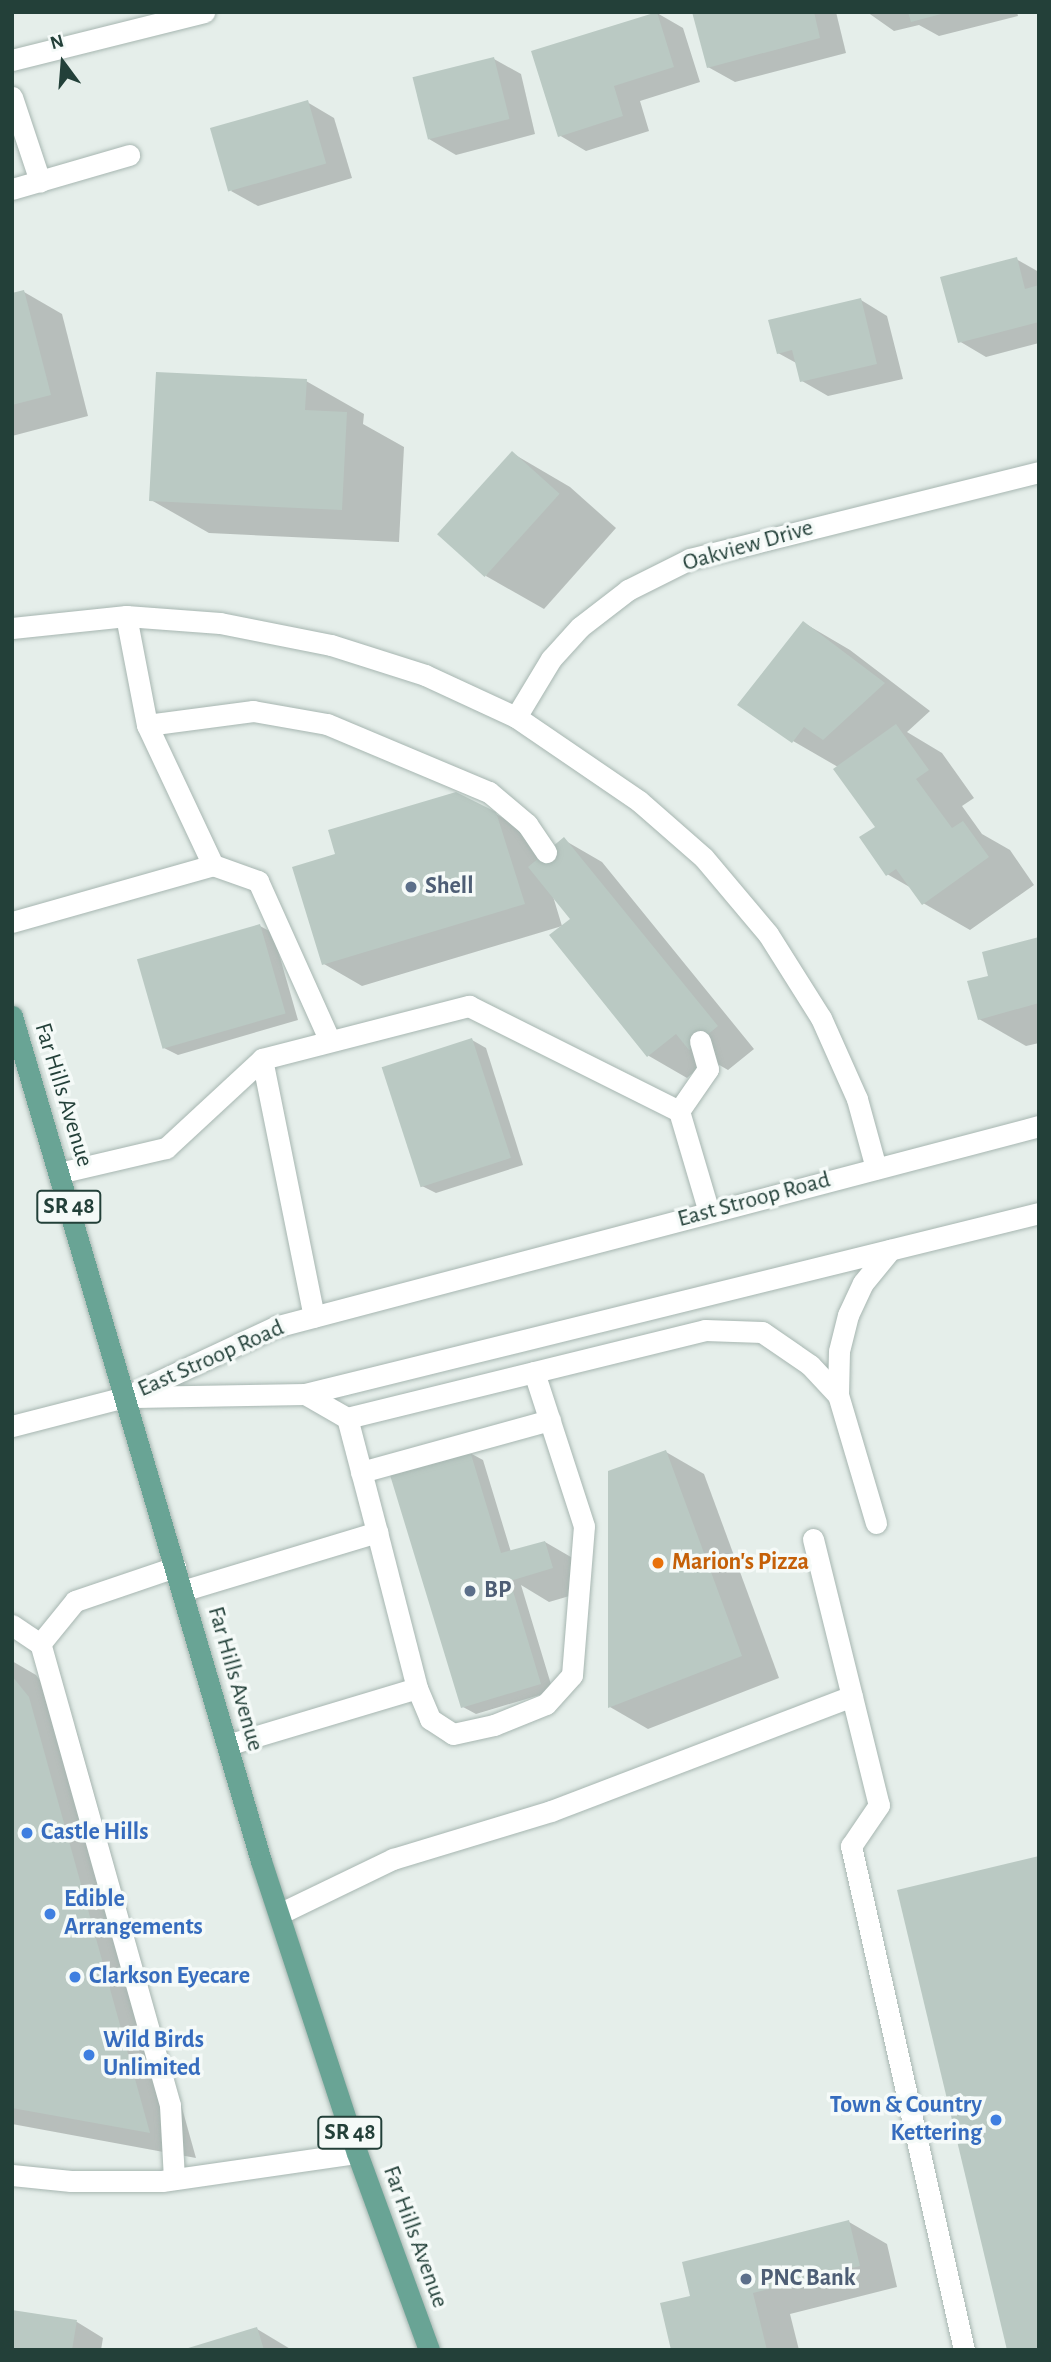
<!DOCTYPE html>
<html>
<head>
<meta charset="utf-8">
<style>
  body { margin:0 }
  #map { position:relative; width:1051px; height:2362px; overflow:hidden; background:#e5eeea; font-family:"Alegreya Sans",sans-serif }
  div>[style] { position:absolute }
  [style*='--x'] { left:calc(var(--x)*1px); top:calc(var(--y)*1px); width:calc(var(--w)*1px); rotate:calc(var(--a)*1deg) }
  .shadow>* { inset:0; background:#0003 }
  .building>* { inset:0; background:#bac9c3; transform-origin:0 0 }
  .roads { filter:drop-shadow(0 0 2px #a7b6b1) drop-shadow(0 0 2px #a7b6b1) }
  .lane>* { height:21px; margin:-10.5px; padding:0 10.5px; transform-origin:10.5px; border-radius:10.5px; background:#fff }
  .street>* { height:21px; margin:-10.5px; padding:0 10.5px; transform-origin:10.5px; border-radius:10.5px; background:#fff }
  .secondary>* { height:21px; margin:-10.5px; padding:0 10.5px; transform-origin:10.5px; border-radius:10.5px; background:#fff }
  .primary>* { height:21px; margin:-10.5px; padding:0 10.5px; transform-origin:10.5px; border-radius:10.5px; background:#69a495 }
  .dots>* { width:19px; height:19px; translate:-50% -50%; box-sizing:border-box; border:4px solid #f5faf8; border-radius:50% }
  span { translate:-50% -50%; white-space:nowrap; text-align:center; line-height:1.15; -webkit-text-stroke:7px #f5faf8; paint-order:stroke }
  .shield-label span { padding:2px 5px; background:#f5faf8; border:2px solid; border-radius:5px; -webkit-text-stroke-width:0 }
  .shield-label { font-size:23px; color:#234039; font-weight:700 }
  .street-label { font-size:24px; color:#234039 }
  .service-label { font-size:24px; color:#4e5e75; font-weight:700 }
  .left { translate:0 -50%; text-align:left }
  .food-label { font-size:24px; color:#c56008; font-weight:700 }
  .shop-label { font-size:24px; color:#366cbe; font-weight:700 }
  .right { translate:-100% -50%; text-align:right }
  .frame { position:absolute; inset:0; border:14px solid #234039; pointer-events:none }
  .north { position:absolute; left:28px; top:28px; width:70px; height:70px; -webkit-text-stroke:5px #f5faf8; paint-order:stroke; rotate:344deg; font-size:19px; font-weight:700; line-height:28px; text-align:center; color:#234039 }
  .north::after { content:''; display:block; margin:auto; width:24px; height:32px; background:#234039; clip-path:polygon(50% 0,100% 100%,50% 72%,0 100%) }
</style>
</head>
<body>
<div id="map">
  <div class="shadow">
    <div style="clip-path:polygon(694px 12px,836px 12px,846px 53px,735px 82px,708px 67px)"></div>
    <div style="clip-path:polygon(867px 12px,1017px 12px,1018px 16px,939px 36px,919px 25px,894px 31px)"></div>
    <div style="clip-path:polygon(657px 13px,683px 28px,700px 82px,640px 101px,649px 131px,586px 151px,559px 135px)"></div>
    <div style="clip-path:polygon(494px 59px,521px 74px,535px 134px,456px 155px,429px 139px)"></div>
    <div style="clip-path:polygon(307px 102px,334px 118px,352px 178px,258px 206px,231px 191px)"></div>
    <div style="clip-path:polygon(1016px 259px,1039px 272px,1039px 343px,986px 357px,959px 341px)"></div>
    <div style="clip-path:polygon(24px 292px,62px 314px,88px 416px,12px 436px,12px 295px)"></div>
    <div style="clip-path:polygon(861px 300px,887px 316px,903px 379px,828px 396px,802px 381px,798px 364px,778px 353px)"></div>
    <div style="clip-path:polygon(306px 381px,364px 414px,363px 424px,404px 447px,399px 542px,209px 533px,151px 500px)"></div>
    <div style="clip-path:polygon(512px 453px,570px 487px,616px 528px,544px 609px,486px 576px)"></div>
    <div style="clip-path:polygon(804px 623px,850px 650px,930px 711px,907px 732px,942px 753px,974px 798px,962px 806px,982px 834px,1010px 850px,1034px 885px,970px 930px,923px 903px,913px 889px,887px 874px,877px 828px,838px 767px,793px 741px)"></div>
    <div style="clip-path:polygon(496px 814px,534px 836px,541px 858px,564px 840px,602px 862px,754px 1049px,728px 1070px,709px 1059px,687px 1078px,649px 1056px,552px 936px,573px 919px,552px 893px,562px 926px,362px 986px,324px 964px)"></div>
    <div style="clip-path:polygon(260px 926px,273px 933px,298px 1020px,178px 1055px,164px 1048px)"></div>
    <div style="clip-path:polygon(1039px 939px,1039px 1043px,1026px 1046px,979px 1019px,990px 977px)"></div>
    <div style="clip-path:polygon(472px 1040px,486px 1048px,523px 1165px,436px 1193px,422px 1186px)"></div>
    <div style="clip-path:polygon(666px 1452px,704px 1474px,779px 1678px,648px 1729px,610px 1707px,610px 1472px)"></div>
    <div style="clip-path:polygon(470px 1453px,483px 1460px,511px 1552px,545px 1542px,583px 1564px,590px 1590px,549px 1602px,521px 1585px,553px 1691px,476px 1714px,463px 1707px)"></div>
    <div style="clip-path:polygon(12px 1661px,36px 1675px,75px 1726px,196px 2158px,12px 2124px)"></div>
    <div style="clip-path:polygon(849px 2222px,887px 2244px,897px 2287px,790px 2314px,799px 2350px,673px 2350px,692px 2298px)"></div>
    <div style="clip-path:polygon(12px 2311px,77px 2322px,103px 2338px,101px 2350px,12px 2350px)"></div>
    <div style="clip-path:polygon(257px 2329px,292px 2350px,189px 2350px)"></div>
  </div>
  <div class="building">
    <div style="clip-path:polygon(657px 12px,674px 67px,614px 86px,623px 116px,558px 137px,531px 51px)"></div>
    <div style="clip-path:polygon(692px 12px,814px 12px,820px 38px,707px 68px)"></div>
    <div style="clip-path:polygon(908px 12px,945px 12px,945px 13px,911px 22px)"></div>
    <div style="left:494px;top:57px;width:64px;height:84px;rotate:76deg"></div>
    <div style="left:308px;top:100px;width:66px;height:102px;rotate:74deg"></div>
    <div style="clip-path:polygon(1017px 257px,1025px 289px,1039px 285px,1039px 322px,958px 343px,940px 277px)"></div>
    <div style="clip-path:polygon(24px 290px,51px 395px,12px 405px,12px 293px)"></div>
    <div style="clip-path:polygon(861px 298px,877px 364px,800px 382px,792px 350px,777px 354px,768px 320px)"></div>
    <div style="clip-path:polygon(156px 372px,307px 379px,305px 410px,347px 412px,342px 510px,149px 501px)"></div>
    <div style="left:512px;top:451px;width:64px;height:112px;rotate:42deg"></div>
    <div style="clip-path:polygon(803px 621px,885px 683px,823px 740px,804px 727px,792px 743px,737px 705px)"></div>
    <div style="clip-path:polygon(896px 724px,929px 770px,916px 779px,952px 828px,963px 821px,989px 857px,922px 905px,896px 869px,886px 876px,859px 837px,875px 827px,833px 769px)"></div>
    <div style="clip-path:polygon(456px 792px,496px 812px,525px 904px,322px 965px,292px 867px,335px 854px,328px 830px)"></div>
    <div style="clip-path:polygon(564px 837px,718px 1026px,689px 1050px,676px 1034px,647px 1057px,549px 935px,570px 919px,528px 867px)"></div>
    <div style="left:260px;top:924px;width:93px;height:128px;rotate:74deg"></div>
    <div style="clip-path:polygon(1039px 937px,1039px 1003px,978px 1020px,967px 981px,988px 976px,982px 952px)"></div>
    <div style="left:472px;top:1038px;width:126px;height:95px;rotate:72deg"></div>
    <div style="clip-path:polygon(666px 1450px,742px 1656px,608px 1708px,608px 1471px)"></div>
    <div style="clip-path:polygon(470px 1451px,501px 1553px,545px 1541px,553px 1568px,510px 1581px,541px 1684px,461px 1708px,390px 1475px)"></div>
    <div style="clip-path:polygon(12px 1676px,29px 1697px,150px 2133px,12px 2108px)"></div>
    <div style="clip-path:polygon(1039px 1856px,1039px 2350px,1007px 2350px,897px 1890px)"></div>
    <div style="clip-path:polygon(849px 2220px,860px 2266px,753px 2293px,767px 2350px,671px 2350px,660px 2303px,690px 2296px,682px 2262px)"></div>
    <div style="clip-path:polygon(12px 2310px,77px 2320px,72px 2350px,12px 2350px)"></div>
    <div style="clip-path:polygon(257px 2327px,264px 2350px,185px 2350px,185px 2349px)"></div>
  </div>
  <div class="roads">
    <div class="lane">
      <div style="--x:12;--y:97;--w:89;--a:71.6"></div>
      <div style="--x:12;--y:189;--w:122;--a:-16.2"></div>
      <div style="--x:126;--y:616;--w:111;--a:79.1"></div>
      <div style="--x:147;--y:725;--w:155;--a:64.8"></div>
      <div style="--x:147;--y:725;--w:107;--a:-7.5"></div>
      <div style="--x:253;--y:711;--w:75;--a:10"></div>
      <div style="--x:327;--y:724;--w:176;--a:22.8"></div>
      <div style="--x:489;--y:792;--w:50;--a:40.1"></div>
      <div style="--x:527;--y:824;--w:34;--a:56"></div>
      <div style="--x:12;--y:922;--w:209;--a:-15.8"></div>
      <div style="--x:213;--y:865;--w:48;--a:19.6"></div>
      <div style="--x:258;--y:881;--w:175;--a:65.8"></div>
      <div style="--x:262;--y:1059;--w:263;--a:78.6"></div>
      <div style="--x:679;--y:1111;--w:51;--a:-55.4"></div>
      <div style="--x:708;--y:1069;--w:29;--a:-106"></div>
      <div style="--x:59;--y:1173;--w:110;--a:-13.2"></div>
      <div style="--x:166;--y:1148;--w:131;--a:-42.8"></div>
      <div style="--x:262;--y:1059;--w:214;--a:-14.4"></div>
      <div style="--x:469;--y:1006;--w:235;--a:26.6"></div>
      <div style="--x:679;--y:1111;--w:105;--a:73.5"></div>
      <div style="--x:305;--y:1394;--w:48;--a:29.7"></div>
      <div style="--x:347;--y:1418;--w:369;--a:-13.8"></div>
      <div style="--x:705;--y:1330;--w:57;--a:2"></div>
      <div style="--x:762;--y:1332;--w:58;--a:34.5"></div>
      <div style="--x:810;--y:1365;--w:41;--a:47"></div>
      <div style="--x:361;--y:1472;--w:196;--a:-15.4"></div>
      <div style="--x:876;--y:1523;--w:134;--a:-106.5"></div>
      <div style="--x:838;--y:1395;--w:44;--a:-88.7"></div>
      <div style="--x:839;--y:1351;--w:37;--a:-76"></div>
      <div style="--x:848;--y:1315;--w:35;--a:-65"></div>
      <div style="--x:863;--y:1283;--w:43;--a:-50.7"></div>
      <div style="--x:813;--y:1539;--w:274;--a:76.1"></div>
      <div style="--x:879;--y:1805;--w:50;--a:124.3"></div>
      <div style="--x:851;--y:1846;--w:517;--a:77.36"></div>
      <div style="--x:182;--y:1591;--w:204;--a:-16.8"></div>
      <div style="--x:377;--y:1532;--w:118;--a:-104.7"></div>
      <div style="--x:12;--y:1625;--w:34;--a:34"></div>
      <div style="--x:417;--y:1688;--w:34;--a:67"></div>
      <div style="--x:430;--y:1719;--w:27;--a:33"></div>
      <div style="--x:453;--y:1734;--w:42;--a:-12.4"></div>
      <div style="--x:494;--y:1725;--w:56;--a:-22"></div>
      <div style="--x:546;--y:1704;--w:39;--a:-48"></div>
      <div style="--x:572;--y:1675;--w:149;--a:-85.4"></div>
      <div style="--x:584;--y:1526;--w:162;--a:-108"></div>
      <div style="--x:227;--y:1745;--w:198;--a:-16.7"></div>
      <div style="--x:417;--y:1688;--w:161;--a:-104.4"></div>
      <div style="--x:279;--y:1914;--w:127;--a:-25.8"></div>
      <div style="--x:393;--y:1859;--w:165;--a:-16.9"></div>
      <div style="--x:551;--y:1811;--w:322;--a:-20.9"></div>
      <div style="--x:174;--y:2179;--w:74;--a:-93.1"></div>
      <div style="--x:170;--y:2105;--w:479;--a:-105.7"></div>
      <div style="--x:40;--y:1644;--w:55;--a:-50.9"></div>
      <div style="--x:75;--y:1601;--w:106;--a:-18.8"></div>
    </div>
    <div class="street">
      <div style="--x:12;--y:60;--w:198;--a:-14"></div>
      <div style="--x:12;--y:628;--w:115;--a:-6"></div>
      <div style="--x:126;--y:616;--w:94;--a:4.3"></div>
      <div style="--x:220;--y:623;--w:113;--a:11.2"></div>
      <div style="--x:331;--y:645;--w:99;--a:17.7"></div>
      <div style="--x:425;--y:675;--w:100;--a:24.8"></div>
      <div style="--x:516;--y:717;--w:149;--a:34.3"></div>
      <div style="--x:639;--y:801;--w:86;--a:41.2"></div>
      <div style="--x:704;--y:858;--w:99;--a:49.9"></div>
      <div style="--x:768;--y:934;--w:99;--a:57.8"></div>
      <div style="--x:821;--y:1018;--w:89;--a:66"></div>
      <div style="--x:857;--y:1099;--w:72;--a:74.6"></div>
      <div style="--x:516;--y:717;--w:68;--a:-58.9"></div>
      <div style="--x:551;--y:659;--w:43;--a:-47.8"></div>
      <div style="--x:580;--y:627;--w:61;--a:-37.6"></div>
      <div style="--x:628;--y:590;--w:69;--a:-26.6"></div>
      <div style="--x:690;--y:559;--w:360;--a:-14"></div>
      <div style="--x:12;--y:2175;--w:59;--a:5.8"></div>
      <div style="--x:71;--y:2181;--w:91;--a:0"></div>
      <div style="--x:162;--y:2181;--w:197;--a:-8.2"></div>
    </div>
    <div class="secondary">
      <div style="--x:134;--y:1397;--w:171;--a:-1"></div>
      <div style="--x:305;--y:1394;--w:756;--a:-13.85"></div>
      <div style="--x:12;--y:1426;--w:117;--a:-14.4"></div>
      <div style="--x:125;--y:1397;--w:166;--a:-25"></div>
      <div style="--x:275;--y:1327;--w:790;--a:-14.74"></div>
    </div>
    <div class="primary">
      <div style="--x:12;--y:1016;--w:881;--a:73.58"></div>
      <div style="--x:261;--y:1861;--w:307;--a:71.8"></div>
      <div style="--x:357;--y:2153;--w:210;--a:69.9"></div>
    </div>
  </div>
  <div class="dots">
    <div style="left:411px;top:887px;background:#5c6f8a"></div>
    <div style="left:658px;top:1563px;background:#e8710a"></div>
    <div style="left:470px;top:1591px;background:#5c6f8a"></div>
    <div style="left:27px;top:1833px;background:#3f7fe0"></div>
    <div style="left:50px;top:1914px;background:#3f7fe0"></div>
    <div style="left:75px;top:1977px;background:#3f7fe0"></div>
    <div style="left:89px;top:2055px;background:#3f7fe0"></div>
    <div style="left:996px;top:2120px;background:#3f7fe0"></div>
    <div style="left:746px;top:2279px;background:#5c6f8a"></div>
  </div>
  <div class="shield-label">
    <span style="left:69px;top:1207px">SR 48</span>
    <span style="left:350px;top:2133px">SR 48</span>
  </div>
  <div class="street-label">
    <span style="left:748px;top:546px;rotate:-16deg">Oakview Drive</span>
    <span style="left:63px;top:1095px;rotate:73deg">Far Hills Avenue</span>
    <span style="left:754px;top:1200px;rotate:-15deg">East Stroop Road</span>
    <span style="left:211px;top:1359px;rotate:-24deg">East Stroop Road</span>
    <span style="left:235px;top:1679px;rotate:74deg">Far Hills Avenue</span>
    <span style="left:415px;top:2237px;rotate:70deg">Far Hills Avenue</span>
  </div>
  <div class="service-label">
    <span class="left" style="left:425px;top:887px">Shell</span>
    <span class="left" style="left:484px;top:1591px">BP</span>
    <span class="left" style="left:760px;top:2279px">PNC Bank</span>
  </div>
  <div class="food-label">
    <span class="left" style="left:672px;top:1563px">Marion's Pizza</span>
  </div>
  <div class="shop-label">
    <span class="left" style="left:41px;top:1833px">Castle Hills</span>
    <span class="left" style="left:64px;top:1914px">Edible<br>Arrangements</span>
    <span class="left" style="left:89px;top:1977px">Clarkson Eyecare</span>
    <span class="left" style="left:103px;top:2055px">Wild Birds<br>Unlimited</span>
    <span class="right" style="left:982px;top:2120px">Town &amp; Country<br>Kettering</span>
  </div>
  <div class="frame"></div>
  <div class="north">N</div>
</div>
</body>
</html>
